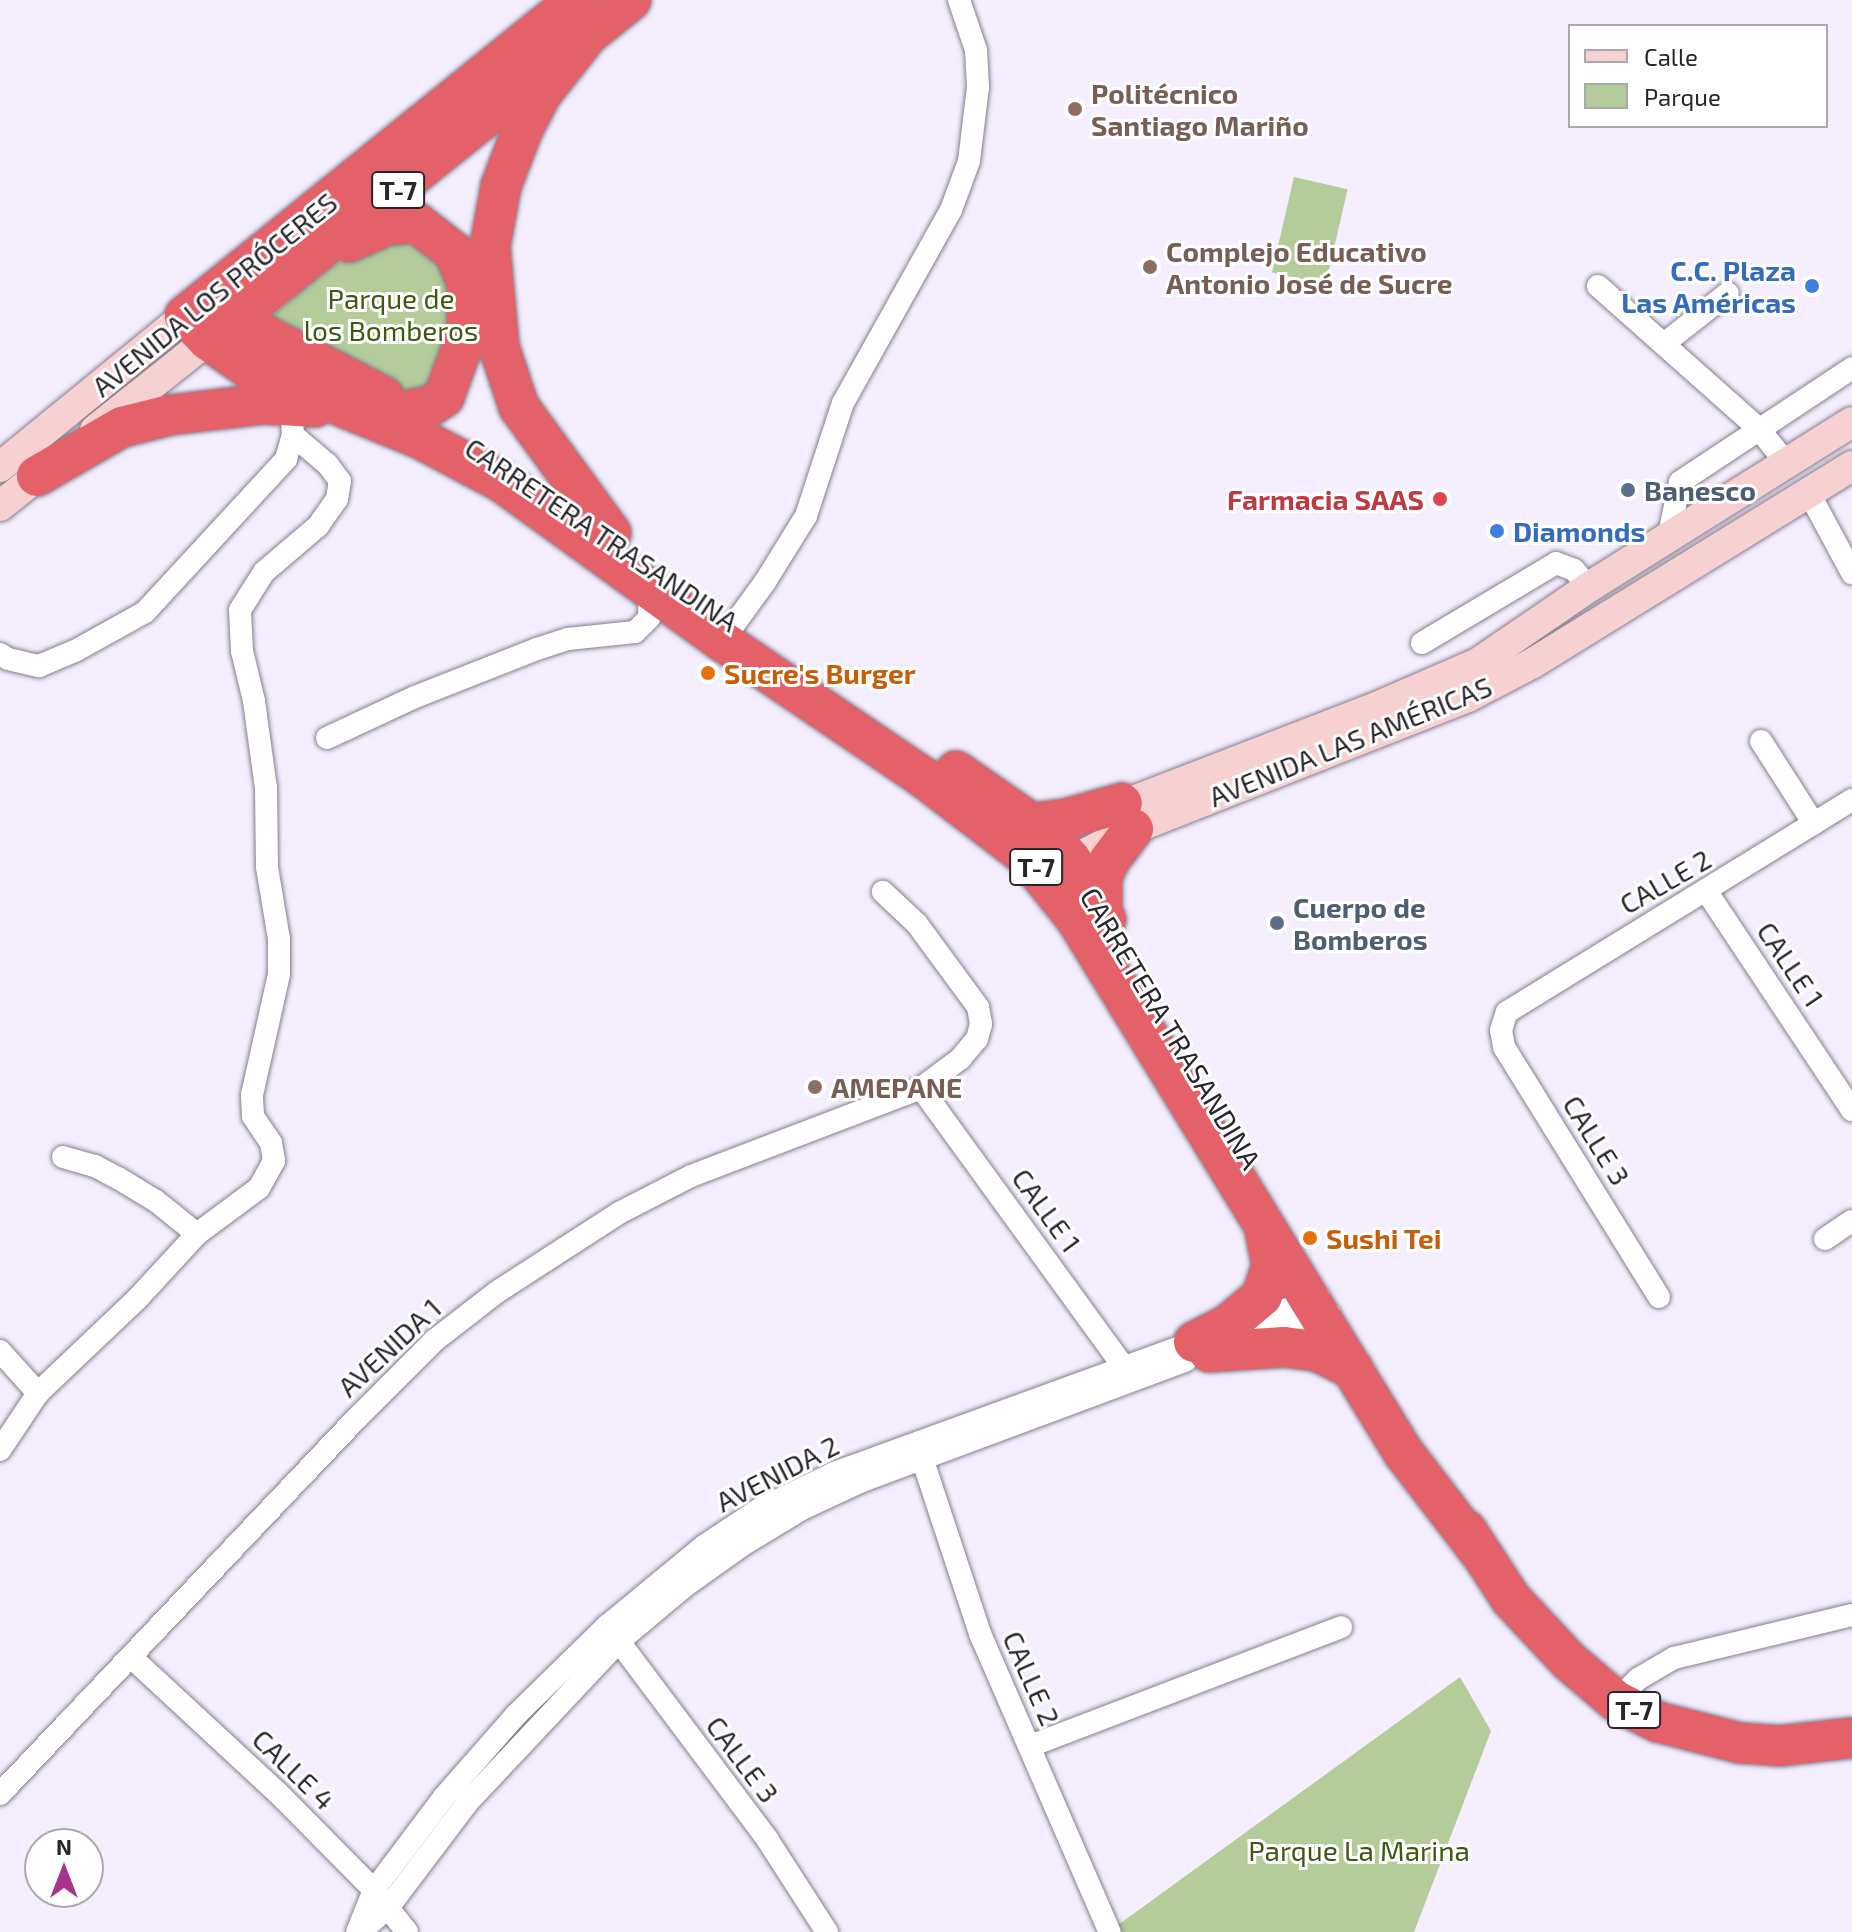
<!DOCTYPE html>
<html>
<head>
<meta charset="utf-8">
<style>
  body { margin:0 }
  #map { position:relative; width:1852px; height:1932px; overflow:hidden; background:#f4eefe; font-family:"Exo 2",sans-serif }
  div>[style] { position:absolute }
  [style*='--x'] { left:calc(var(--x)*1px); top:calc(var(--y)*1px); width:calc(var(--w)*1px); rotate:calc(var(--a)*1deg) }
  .green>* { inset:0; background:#b3cc9a; transform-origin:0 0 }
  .roads { filter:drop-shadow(0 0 2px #847f8d) drop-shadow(0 0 2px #847f8d) }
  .street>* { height:22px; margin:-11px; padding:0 11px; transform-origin:11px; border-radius:11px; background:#fff }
  .secondary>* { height:30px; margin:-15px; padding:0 15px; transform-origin:15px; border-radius:15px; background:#f7d0d2 }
  .highway>* { height:40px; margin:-20px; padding:0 20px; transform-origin:20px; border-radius:20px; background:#e56169 }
  .dots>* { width:22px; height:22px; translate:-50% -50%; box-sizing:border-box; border:4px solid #fff; border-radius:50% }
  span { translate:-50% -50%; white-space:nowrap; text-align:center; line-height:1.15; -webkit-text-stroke:6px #fff; paint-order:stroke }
  .shield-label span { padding:2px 6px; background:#fff; border:2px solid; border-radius:6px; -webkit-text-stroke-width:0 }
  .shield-label { font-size:26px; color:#28262c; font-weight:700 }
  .education-label { font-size:28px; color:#785e54; font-weight:700 }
  .left { translate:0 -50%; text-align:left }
  .shop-label { font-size:28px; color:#366cbe; font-weight:700 }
  .right { translate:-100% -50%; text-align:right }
  .street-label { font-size:28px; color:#28262c }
  .park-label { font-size:28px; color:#3c5811 }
  .service-label { font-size:28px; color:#4e5e75; font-weight:700 }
  .health-label { font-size:28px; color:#be3a42; font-weight:700 }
  .food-label { font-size:28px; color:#c56008; font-weight:700 }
  .legend { position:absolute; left:1568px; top:24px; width:260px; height:104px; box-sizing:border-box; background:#fff; border:2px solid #a9a8ab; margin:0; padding:10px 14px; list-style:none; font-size:24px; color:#28262c }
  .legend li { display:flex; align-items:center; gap:16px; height:40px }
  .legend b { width:40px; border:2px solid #a9a8ab }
  .north { position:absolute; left:24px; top:1828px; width:80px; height:80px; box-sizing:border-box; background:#fff; border:2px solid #a9a8ab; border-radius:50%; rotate:0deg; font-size:22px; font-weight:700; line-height:32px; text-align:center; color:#28262c }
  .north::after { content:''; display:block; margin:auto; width:28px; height:36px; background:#a8338c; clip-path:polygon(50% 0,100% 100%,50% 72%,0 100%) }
</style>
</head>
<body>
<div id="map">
  <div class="green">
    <div style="left:1294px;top:177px;width:55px;height:98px;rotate:13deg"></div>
    <div style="clip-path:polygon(403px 242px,437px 253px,456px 280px,440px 385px,408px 399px,266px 321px,327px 269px,358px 252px)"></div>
    <div style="clip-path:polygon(1460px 1677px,1491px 1731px,1414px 1932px,1120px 1932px,1118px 1925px)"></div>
  </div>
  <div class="roads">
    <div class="street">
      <div style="--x:1598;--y:286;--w:215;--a:41.6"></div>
      <div style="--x:1759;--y:429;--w:45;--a:51.3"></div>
      <div style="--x:1665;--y:343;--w:80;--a:-38.4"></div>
      <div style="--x:1810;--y:495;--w:89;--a:61.7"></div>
      <div style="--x:1668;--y:539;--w:58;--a:-78.1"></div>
      <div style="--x:1680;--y:482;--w:206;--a:-33.5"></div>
      <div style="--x:722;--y:641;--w:73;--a:-53.9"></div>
      <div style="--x:765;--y:582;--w:78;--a:-58.2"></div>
      <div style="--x:806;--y:516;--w:119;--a:-71.9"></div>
      <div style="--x:843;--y:403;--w:221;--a:-60.8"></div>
      <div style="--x:951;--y:210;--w:52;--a:-69.8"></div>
      <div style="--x:969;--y:161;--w:75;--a:-83.1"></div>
      <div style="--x:978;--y:87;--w:37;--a:-93"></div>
      <div style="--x:976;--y:50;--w:53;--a:-108.8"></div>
      <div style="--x:1422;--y:643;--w:156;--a:-30.8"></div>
      <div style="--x:1556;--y:563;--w:19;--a:21"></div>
      <div style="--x:1574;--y:570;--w:23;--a:49"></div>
      <div style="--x:0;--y:654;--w:9;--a:32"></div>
      <div style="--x:8;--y:659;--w:32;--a:13"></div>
      <div style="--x:39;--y:666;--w:39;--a:-23"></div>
      <div style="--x:75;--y:651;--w:80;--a:-29.1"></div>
      <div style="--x:145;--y:612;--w:208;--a:-47.3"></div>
      <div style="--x:286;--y:459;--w:25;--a:-74"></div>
      <div style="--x:293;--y:435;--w:13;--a:-94"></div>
      <div style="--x:327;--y:738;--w:97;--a:-25"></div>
      <div style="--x:415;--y:697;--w:131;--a:-21.5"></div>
      <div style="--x:537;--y:649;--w:33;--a:-18"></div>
      <div style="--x:568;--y:639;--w:67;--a:-6"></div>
      <div style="--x:635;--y:632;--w:20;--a:-45"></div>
      <div style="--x:649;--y:618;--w:30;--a:-88"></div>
      <div style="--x:1761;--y:741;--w:98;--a:57.4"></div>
      <div style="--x:1707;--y:892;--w:262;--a:56.4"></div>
      <div style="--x:921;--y:1088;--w:345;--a:54"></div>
      <div style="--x:63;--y:1157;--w:33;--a:16"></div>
      <div style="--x:95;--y:1166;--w:26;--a:28"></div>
      <div style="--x:118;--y:1178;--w:44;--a:31.2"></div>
      <div style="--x:156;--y:1201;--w:53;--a:38.8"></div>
      <div style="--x:1825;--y:1239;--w:32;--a:-34"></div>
      <div style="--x:1659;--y:1297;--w:294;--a:-121.8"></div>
      <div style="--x:1504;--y:1047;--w:17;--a:-100"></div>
      <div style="--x:1501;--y:1030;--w:19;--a:-72"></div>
      <div style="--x:1507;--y:1012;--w:405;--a:-31.6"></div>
      <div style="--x:1242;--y:1325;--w:82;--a:-19.3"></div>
      <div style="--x:1259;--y:1337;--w:74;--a:-18.2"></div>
      <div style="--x:0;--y:1351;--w:57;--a:47.9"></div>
      <div style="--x:918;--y:1446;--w:200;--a:71.7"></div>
      <div style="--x:981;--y:1636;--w:323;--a:66.5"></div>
      <div style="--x:0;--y:1450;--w:69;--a:-56.3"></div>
      <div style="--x:38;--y:1393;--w:138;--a:-43.5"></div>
      <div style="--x:138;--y:1298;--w:87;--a:-47.3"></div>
      <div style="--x:197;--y:1234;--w:77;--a:-36.6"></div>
      <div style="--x:259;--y:1188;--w:31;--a:-61"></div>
      <div style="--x:274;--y:1161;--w:18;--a:-99"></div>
      <div style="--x:271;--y:1143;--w:32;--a:-124"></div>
      <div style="--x:253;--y:1116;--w:21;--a:-93"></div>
      <div style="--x:252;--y:1095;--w:124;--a:-77.4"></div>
      <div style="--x:279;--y:974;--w:35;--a:-90"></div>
      <div style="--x:279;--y:939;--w:73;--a:-99.5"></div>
      <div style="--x:267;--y:867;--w:79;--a:-90.7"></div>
      <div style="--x:266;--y:788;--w:88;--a:-97.9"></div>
      <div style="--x:254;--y:701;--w:51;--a:-103.5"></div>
      <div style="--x:242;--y:651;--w:41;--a:-92.8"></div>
      <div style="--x:240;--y:610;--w:45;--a:-57.7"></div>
      <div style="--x:264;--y:572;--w:71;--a:-40.4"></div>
      <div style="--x:318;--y:526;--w:33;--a:-55"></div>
      <div style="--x:337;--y:499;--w:18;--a:-81"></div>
      <div style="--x:340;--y:481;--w:21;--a:-127"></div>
      <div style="--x:327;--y:464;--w:45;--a:-139.5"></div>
      <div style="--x:611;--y:1631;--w:260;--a:53.1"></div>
      <div style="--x:767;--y:1839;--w:111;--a:57.2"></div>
      <div style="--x:131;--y:1657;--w:200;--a:42.8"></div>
      <div style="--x:278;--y:1793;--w:136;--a:45.3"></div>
      <div style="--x:374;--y:1890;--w:53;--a:51.8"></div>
      <div style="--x:1616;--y:1701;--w:31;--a:-45"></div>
      <div style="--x:1638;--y:1679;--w:42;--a:-30.3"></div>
      <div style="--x:1674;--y:1658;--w:183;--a:-13.6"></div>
      <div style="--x:1030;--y:1746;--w:333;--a:-20.9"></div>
      <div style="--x:0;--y:1794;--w:516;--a:-46.49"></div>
      <div style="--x:355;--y:1420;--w:113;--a:-45"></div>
      <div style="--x:435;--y:1340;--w:78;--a:-37.7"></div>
      <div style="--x:497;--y:1292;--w:145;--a:-32.9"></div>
      <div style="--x:619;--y:1213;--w:81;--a:-27.2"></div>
      <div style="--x:691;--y:1176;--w:246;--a:-20.9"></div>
      <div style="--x:921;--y:1088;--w:49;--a:-36.6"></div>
      <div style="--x:960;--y:1059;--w:26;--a:-50"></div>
      <div style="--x:977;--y:1039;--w:16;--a:-75"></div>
      <div style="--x:981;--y:1024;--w:17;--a:-100"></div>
      <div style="--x:978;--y:1007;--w:103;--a:-126.3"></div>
      <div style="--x:917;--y:924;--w:47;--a:-136.7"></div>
      <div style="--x:357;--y:1932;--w:45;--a:-68"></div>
      <div style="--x:374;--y:1890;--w:116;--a:-53"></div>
      <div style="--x:444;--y:1797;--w:111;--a:-48.7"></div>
      <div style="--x:517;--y:1714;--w:126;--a:-44.4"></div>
      <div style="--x:607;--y:1626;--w:126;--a:-39.5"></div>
      <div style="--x:704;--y:1546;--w:67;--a:-33.5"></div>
      <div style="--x:760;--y:1509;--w:82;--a:-25.9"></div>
      <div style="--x:834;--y:1473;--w:392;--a:-20"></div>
      <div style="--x:360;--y:1932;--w:37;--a:-41"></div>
      <div style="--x:388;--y:1908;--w:131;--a:-53"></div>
      <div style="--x:467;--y:1803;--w:221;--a:-46.8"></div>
      <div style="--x:618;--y:1642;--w:87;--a:-39.9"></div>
      <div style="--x:685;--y:1586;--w:72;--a:-35.4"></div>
      <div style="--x:744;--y:1544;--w:68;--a:-31.1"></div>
      <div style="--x:802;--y:1509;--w:66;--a:-25"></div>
      <div style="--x:862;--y:1481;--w:345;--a:-20.4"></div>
    </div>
    <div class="secondary">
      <div style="--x:95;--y:430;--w:144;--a:-38.5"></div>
      <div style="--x:0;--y:467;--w:239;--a:-39.2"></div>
      <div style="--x:0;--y:506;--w:70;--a:-38.7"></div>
      <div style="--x:1102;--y:813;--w:284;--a:-21.1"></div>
      <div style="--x:1367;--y:711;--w:121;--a:-23.4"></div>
      <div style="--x:1478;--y:663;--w:135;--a:-34.4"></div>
      <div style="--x:1589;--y:587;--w:310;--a:-32.1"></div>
      <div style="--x:1053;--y:870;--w:90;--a:-27.1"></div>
      <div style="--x:1133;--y:829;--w:360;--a:-21.5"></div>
      <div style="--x:1468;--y:697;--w:73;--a:-27.6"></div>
      <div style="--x:1533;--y:663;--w:375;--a:-31.7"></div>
    </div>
    <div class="highway">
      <div style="--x:576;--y:0;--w:503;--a:141.06"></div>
      <div style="--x:185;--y:316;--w:33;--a:46"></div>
      <div style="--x:208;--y:340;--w:51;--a:34.6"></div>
      <div style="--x:250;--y:369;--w:183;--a:22.2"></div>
      <div style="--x:419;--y:438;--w:94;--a:27.9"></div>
      <div style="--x:502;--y:482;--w:271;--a:35.9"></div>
      <div style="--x:722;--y:641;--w:243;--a:34.1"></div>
      <div style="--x:923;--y:777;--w:128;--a:37.4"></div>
      <div style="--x:1025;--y:855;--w:83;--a:51.3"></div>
      <div style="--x:1077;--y:920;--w:624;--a:58.5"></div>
      <div style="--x:1403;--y:1452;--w:125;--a:52.5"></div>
      <div style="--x:586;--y:37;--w:73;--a:128.3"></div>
      <div style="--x:541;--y:94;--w:42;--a:117.2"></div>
      <div style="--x:522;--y:131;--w:59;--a:110.9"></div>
      <div style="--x:501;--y:186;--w:61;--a:100.4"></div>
      <div style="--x:490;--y:246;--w:101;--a:84.9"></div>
      <div style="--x:499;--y:347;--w:63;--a:71.6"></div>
      <div style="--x:519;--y:407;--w:156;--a:53.9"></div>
      <div style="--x:349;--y:242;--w:43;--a:-23.6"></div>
      <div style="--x:388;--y:225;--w:29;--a:-4"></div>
      <div style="--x:417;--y:223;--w:47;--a:38.1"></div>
      <div style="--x:454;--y:252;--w:33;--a:67"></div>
      <div style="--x:467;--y:282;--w:52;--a:90"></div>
      <div style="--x:467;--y:334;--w:67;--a:110.1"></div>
      <div style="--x:444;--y:397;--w:17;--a:147"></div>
      <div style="--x:430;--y:406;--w:20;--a:169"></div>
      <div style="--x:203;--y:303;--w:204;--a:27.4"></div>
      <div style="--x:213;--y:336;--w:536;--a:-38.79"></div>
      <div style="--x:37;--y:476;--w:98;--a:-30"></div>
      <div style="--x:122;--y:427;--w:49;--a:-14"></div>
      <div style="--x:170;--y:415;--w:95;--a:-6.7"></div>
      <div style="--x:264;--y:404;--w:51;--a:3.4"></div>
      <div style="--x:956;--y:771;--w:116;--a:34.8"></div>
      <div style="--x:1051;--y:837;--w:30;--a:49"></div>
      <div style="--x:1071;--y:860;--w:69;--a:59.7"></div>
      <div style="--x:1033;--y:823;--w:33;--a:-7"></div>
      <div style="--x:1066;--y:819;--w:58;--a:-15.9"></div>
      <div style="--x:1102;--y:914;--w:37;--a:-90"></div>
      <div style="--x:1102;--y:877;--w:17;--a:-66"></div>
      <div style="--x:1109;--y:861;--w:40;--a:-53"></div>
      <div style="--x:1194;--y:1342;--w:39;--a:-27"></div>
      <div style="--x:1229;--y:1324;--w:43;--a:-40.3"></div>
      <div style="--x:1262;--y:1296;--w:32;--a:-72"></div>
      <div style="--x:1272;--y:1266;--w:36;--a:-101"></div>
      <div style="--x:1209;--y:1352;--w:75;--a:-3.8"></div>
      <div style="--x:1284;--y:1347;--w:33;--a:7"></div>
      <div style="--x:1317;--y:1351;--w:40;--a:26.6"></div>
      <div style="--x:1466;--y:1530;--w:82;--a:56.9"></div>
      <div style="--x:1511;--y:1599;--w:85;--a:46.9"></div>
      <div style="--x:1569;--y:1661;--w:62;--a:40.4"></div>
      <div style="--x:1616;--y:1701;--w:47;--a:26.6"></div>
      <div style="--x:1658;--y:1722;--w:85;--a:14.4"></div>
      <div style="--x:1740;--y:1743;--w:39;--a:4"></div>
      <div style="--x:1779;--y:1746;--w:73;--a:-6.3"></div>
    </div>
  </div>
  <div class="dots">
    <div style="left:1075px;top:109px;background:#8d6e63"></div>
    <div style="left:1150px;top:267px;background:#8d6e63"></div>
    <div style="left:1812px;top:286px;background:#3f7fe0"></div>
    <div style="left:1628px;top:490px;background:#5c6f8a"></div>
    <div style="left:1440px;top:499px;background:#e0444e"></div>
    <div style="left:1497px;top:531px;background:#3f7fe0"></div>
    <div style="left:708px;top:673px;background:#e8710a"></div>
    <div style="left:1277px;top:923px;background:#5c6f8a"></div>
    <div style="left:815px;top:1087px;background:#8d6e63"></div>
    <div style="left:1310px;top:1238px;background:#e8710a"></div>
  </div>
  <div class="shield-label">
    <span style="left:398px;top:190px">T-7</span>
    <span style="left:1036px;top:867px">T-7</span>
    <span style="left:1634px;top:1710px">T-7</span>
  </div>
  <div class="education-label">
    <span class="left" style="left:1091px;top:109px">Politécnico<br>Santiago Mariño</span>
    <span class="left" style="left:1166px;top:267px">Complejo Educativo<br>Antonio José de Sucre</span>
    <span class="left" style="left:831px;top:1087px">AMEPANE</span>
  </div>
  <div class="shop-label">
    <span class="right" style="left:1796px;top:286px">C.C. Plaza<br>Las Américas</span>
    <span class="left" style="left:1513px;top:531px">Diamonds</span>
  </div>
  <div class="street-label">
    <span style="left:214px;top:294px;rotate:-39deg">AVENIDA LOS PRÓCERES</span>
    <span style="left:602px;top:534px;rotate:34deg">CARRETERA TRASANDINA</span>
    <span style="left:1350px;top:741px;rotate:-22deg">AVENIDA LAS AMÉRICAS</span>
    <span style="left:1665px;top:881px;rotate:-30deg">CALLE 2</span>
    <span style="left:1791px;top:964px;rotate:56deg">CALLE 1</span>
    <span style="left:1171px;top:1028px;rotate:59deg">CARRETERA TRASANDINA</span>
    <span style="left:1597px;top:1140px;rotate:58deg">CALLE 3</span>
    <span style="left:1047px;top:1210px;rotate:54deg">CALLE 1</span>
    <span style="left:389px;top:1347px;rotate:-43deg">AVENIDA 1</span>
    <span style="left:777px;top:1473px;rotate:-27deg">AVENIDA 2</span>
    <span style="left:1032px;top:1678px;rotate:66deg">CALLE 2</span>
    <span style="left:743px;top:1759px;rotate:53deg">CALLE 3</span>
    <span style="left:294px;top:1769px;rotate:44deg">CALLE 4</span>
  </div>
  <div class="park-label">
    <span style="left:391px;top:314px">Parque de<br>los Bomberos</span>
    <span style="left:1359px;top:1850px">Parque La Marina</span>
  </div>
  <div class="service-label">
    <span class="left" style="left:1644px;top:490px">Banesco</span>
    <span class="left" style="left:1293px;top:923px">Cuerpo de<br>Bomberos</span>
  </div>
  <div class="health-label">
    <span class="right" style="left:1424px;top:499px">Farmacia SAAS</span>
  </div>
  <div class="food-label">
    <span class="left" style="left:724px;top:673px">Sucre's Burger</span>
    <span class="left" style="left:1326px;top:1238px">Sushi Tei</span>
  </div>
  <ul class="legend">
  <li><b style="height:10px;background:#f7d0d2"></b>Calle</li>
  <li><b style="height:22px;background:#b3cc9a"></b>Parque</li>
  </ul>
  <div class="north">N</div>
</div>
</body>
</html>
